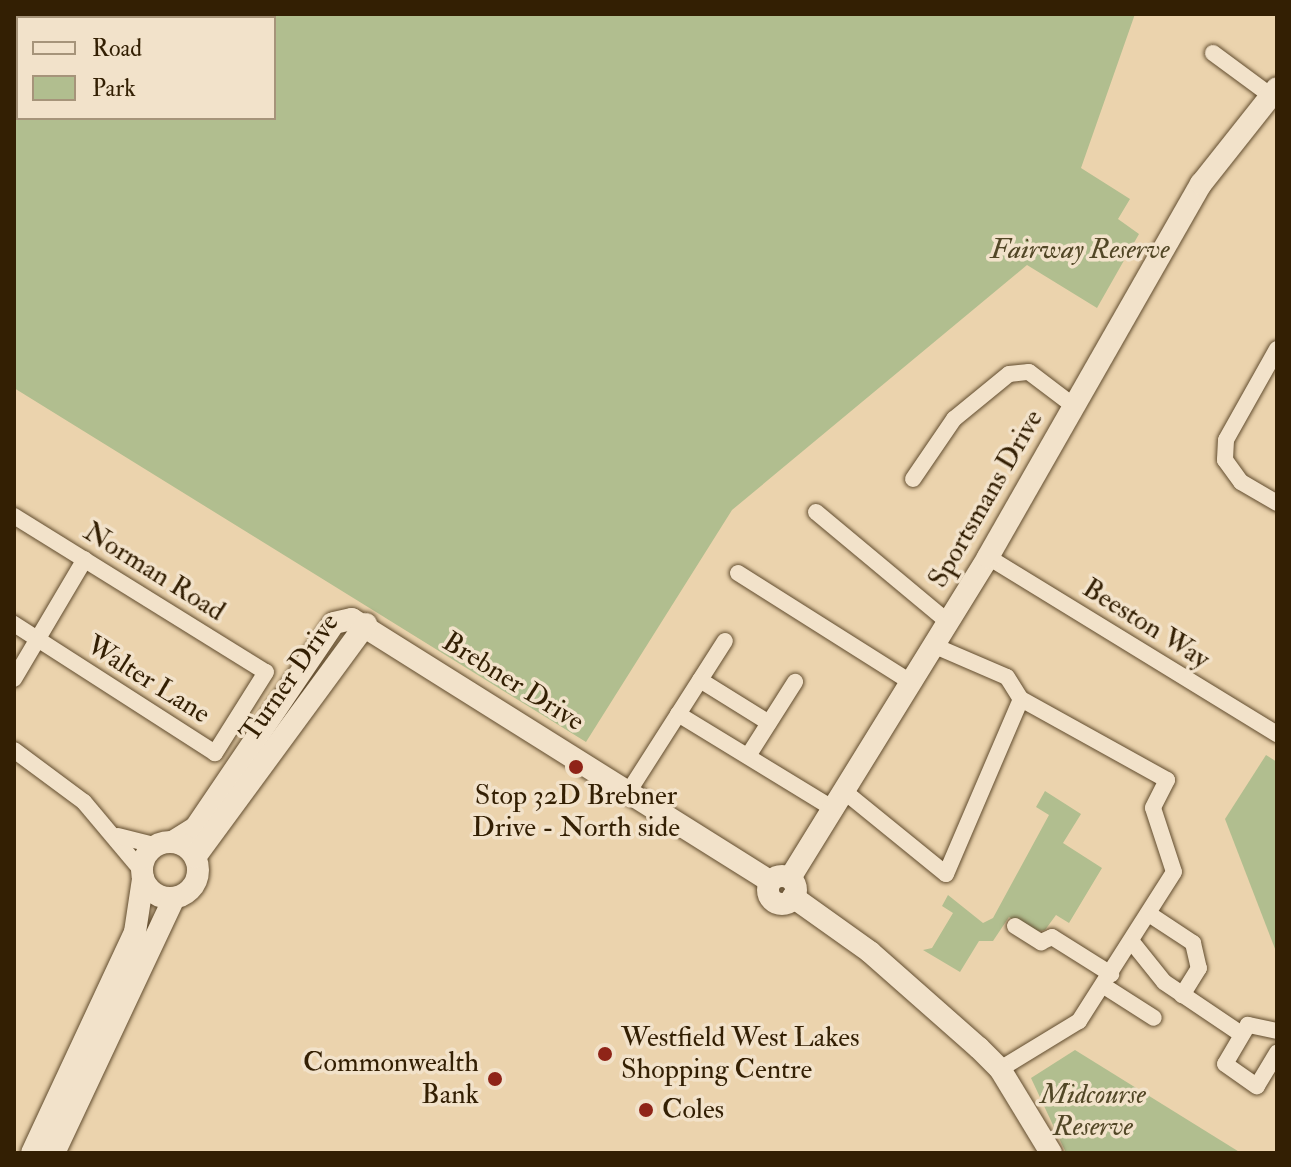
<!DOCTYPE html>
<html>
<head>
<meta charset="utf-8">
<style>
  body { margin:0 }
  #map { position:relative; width:1291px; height:1167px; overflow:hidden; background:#ebd3ad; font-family:"IM FELL Double Pica",serif }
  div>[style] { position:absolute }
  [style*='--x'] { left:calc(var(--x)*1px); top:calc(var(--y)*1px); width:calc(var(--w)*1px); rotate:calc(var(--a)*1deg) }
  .green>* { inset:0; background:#b1be8f }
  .roads { filter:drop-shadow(0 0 2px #614c2e) drop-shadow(0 0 2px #614c2e) }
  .minor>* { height:16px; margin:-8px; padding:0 8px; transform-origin:8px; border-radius:8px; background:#f2e2ca }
  .tertiary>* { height:22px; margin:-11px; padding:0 11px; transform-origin:11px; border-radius:11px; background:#f2e2ca }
  .tertiary>.ring { margin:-11px; padding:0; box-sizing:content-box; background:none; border:22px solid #f2e2ca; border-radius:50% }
  .dots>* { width:22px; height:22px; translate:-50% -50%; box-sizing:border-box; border:4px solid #f2e2ca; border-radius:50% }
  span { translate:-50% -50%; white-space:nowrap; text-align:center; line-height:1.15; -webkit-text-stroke:7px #f2e2ca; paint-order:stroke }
  .park-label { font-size:28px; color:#524726; font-style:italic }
  .street-label { font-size:28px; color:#331f03 }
  .poi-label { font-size:28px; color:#331f03 }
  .left { translate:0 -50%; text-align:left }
  .right { translate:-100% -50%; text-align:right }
  .frame { position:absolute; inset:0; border:16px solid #331f03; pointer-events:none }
  .legend { position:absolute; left:16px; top:16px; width:260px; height:104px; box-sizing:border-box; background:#f2e2ca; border:2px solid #a6947a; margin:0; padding:10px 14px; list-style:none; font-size:24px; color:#331f03 }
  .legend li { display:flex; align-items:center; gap:16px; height:40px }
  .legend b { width:40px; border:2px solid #a6947a }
</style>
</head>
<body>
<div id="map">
  <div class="green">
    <div style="clip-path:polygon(evenodd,14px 14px,1135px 14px,1081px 168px,1130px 199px,1118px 219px,1139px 234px,1097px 308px,1027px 265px,732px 510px,586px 742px,14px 388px,14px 14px,18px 18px,274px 18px,274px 118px,18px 118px,18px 18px)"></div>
    <div style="clip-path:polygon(1266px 755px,1277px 762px,1277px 954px,1225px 819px)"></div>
    <div style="clip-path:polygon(1045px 791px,1081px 814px,1063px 843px,1102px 868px,1069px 923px,1056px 915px,1045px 930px,1033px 932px,1009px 917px,993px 941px,979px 941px,960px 972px,923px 950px,932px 948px,953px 913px,942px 906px,948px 895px,983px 923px,993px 918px,1049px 815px,1036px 807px)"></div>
    <div style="clip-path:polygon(1075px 1050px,1241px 1153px,1066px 1153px,1031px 1078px)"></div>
  </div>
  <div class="roads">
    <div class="minor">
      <div style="--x:1213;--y:53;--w:71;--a:36.4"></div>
      <div style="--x:1277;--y:349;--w:104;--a:119.3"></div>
      <div style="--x:1226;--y:440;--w:20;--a:93"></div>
      <div style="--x:1225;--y:460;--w:27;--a:54"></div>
      <div style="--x:1241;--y:482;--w:42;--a:30.3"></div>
      <div style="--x:913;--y:479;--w:73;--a:-55.7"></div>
      <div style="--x:954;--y:419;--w:71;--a:-39.3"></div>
      <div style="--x:1009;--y:374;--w:20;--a:-6"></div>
      <div style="--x:1029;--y:372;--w:56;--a:37.1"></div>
      <div style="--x:816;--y:512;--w:172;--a:39.8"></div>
      <div style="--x:14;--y:516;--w:296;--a:31.8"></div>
      <div style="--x:266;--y:672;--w:96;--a:122.2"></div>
      <div style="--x:215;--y:753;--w:239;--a:-147.3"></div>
      <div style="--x:988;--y:557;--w:339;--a:31.5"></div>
      <div style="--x:738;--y:573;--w:206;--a:32.3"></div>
      <div style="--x:935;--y:646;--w:78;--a:23.3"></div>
      <div style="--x:1007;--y:677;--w:26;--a:58"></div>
      <div style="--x:1021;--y:699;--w:167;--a:29"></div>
      <div style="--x:1167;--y:780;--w:31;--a:117"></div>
      <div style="--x:1153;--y:808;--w:67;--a:71.8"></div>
      <div style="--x:1174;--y:872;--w:177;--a:122.5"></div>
      <div style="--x:1079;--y:1021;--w:92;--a:148.7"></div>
      <div style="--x:14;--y:679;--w:139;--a:-59.4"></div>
      <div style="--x:700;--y:680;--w:81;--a:31.9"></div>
      <div style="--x:678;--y:714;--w:184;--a:31.4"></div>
      <div style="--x:14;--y:750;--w:87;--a:36.6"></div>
      <div style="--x:84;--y:802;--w:89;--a:50"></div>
      <div style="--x:748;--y:756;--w:88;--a:-57.6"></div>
      <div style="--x:629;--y:791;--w:178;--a:-57.4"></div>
      <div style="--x:845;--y:792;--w:130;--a:39.1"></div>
      <div style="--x:946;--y:874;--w:190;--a:-66.8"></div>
      <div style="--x:118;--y:836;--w:38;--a:14"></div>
      <div style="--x:1149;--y:914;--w:53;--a:33.4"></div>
      <div style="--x:1193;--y:943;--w:26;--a:77"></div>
      <div style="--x:1199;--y:968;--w:32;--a:122"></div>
      <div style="--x:1015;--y:926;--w:31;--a:32"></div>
      <div style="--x:1041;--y:942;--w:12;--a:-24"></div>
      <div style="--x:1052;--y:937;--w:70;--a:32.1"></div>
      <div style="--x:1132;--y:942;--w:51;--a:51.3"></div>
      <div style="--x:1164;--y:982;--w:93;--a:34"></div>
      <div style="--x:1104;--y:986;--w:59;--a:32.6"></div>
      <div style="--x:1277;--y:1031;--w:30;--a:-168"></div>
      <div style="--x:1248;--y:1025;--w:45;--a:120.5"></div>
      <div style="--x:1225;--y:1064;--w:39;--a:35"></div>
      <div style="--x:1257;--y:1086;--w:39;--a:-59"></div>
    </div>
    <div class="tertiary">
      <div style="--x:174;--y:841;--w:26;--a:-32"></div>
      <div style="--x:196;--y:827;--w:246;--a:-55.9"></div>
      <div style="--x:334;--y:623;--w:18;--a:-13"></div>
      <div style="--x:352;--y:619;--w:493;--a:32.1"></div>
      <div class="ring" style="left:142px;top:842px;width:34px;height:34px"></div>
      <div style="--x:195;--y:857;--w:289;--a:-53.7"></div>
      <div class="ring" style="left:768px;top:876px;width:6px;height:6px"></div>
      <div style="--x:790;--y:878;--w:377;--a:-58.3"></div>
      <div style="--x:988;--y:557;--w:430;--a:-60.3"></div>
      <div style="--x:1201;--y:184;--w:122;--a:-51.6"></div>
      <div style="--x:793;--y:897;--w:95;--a:35.5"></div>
      <div style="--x:870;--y:952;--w:145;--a:41.4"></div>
      <div style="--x:979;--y:1048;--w:30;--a:45"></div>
      <div style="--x:1000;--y:1069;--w:98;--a:58.7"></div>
      <div style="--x:32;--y:1153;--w:244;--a:-65"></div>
      <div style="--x:135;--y:932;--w:54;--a:-81.4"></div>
      <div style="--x:54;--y:1153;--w:282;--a:-64.8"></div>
    </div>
  </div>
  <div class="dots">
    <div style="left:576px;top:767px;background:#8f2418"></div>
    <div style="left:605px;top:1054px;background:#8f2418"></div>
    <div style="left:495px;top:1079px;background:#8f2418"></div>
    <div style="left:646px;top:1110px;background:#8f2418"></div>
  </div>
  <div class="park-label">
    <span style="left:1080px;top:250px">Fairway Reserve</span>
    <span style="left:1093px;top:1111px">Midcourse<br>Reserve</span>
  </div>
  <div class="street-label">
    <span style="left:986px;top:499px;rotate:-60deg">Sportsmans Drive</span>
    <span style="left:154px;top:572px;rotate:32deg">Norman Road</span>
    <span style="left:1146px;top:624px;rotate:32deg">Beeston Way</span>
    <span style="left:290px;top:678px;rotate:-55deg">Turner Drive</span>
    <span style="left:148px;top:680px;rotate:32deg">Walter Lane</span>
    <span style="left:513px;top:682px;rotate:32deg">Brebner Drive</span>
  </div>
  <div class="poi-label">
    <span style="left:576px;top:812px">Stop 32D Brebner<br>Drive - North side</span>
    <span class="left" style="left:621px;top:1054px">Westfield West Lakes<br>Shopping Centre</span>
    <span class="right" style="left:479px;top:1079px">Commonwealth<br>Bank</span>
    <span class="left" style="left:662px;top:1110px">Coles</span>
  </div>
  <div class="frame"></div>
  <ul class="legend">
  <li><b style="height:10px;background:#f2e2ca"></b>Road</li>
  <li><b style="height:22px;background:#b1be8f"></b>Park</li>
  </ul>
</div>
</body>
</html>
